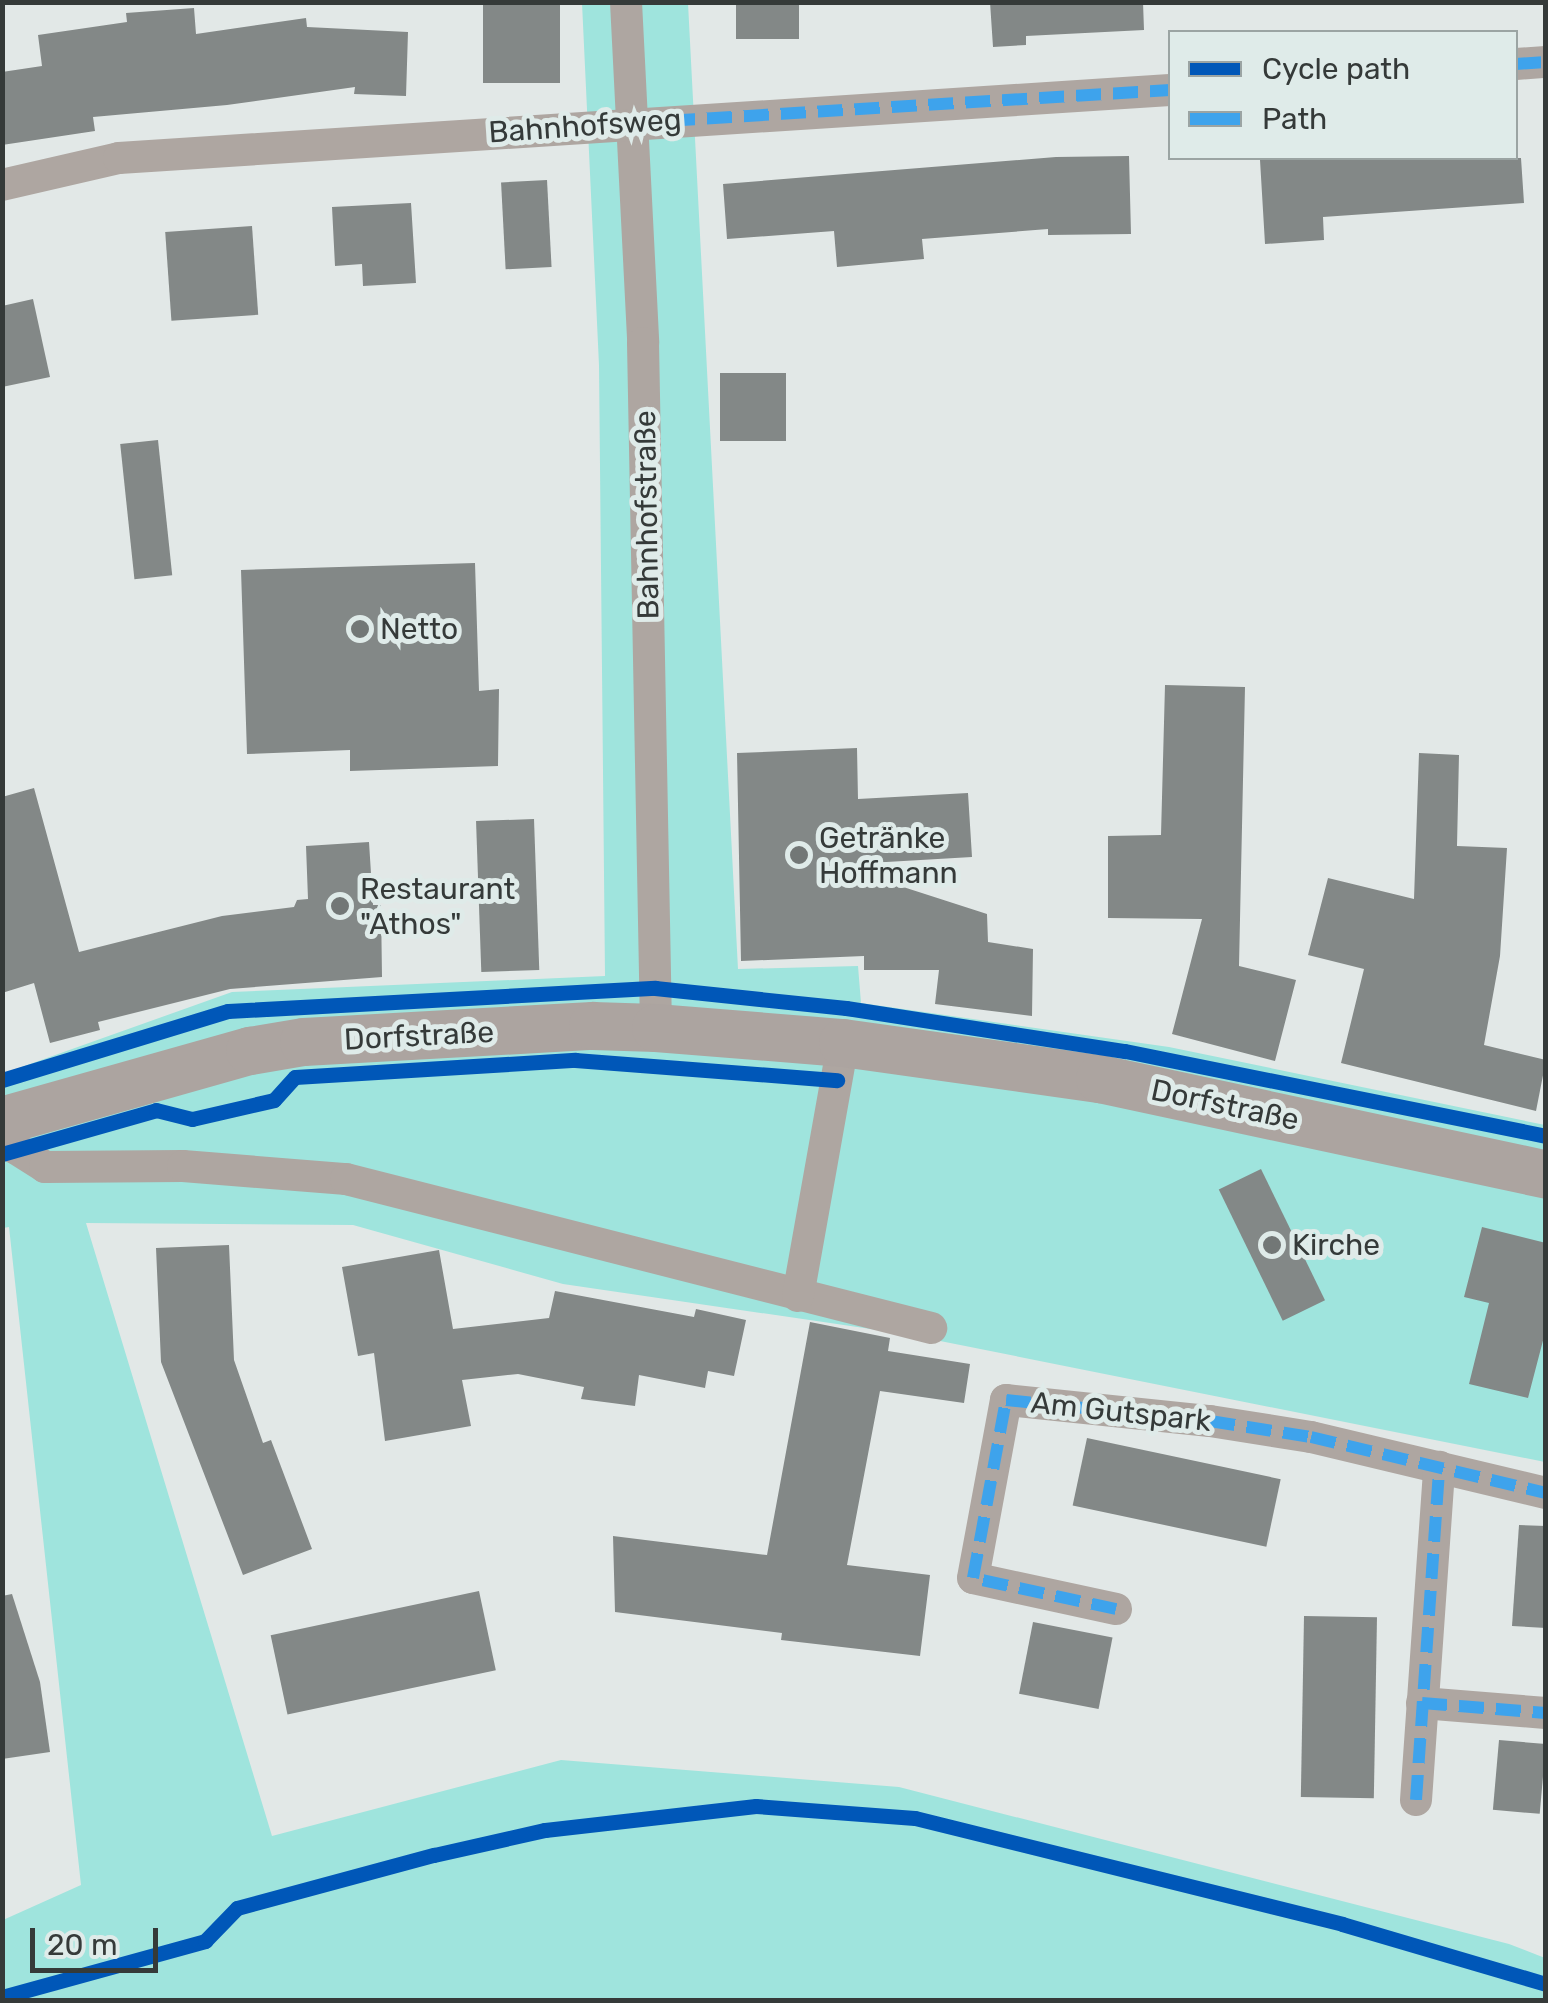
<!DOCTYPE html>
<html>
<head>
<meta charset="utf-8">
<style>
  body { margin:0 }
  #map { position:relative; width:1548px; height:2003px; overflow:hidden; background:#e2e8e7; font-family:Rubik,sans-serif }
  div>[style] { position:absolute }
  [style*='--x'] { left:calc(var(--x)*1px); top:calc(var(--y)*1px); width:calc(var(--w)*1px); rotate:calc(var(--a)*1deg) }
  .green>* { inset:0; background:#9fe4dd }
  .building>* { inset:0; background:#838887; transform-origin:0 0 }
  .minor>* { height:32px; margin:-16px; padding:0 16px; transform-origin:16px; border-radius:16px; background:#aea6a1 }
  .secondary>* { height:48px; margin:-24px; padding:0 24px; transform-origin:24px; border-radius:24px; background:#aca4a0 }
  .quiet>* { height:12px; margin-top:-6px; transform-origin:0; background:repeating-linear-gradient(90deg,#3ea3ec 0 25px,transparent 0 37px) }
  .cycleway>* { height:15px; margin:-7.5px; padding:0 7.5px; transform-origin:7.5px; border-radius:7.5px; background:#0057b8 }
  .dots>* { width:28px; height:28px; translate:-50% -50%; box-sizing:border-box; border:5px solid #dfebe9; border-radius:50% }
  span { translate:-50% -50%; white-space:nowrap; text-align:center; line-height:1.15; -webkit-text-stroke:10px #dfebe9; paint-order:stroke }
  .street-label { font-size:30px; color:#353a39 }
  .poi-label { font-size:30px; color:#353a39 }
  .left { translate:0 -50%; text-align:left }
  .frame { position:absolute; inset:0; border:5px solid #353a39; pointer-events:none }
  .legend { position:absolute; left:1168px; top:30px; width:350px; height:130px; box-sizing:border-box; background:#dfebe9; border:2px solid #9ba4a3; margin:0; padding:12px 18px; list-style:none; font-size:30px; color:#353a39 }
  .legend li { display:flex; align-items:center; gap:20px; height:50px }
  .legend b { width:50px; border:2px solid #9ba4a3 }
  .scale { position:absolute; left:30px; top:1928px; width:128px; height:45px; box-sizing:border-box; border:5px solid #353a39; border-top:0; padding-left:12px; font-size:30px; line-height:35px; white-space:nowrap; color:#353a39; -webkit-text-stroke:8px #dfebe9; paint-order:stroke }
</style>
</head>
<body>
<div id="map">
  <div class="green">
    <div style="clip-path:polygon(582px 3px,688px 3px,738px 969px,858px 966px,861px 1003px,1169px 1047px,1545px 1125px,1545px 1462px,905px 1334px,563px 1284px,353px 1225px,86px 1223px,272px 1836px,561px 1760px,899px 1787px,1509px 1944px,1545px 1958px,1545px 2000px,3px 2000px,3px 1920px,81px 1885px,9px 1227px,3px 1228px,2px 1074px,232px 992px,605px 976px,599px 365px)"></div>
  </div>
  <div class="building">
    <div style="left:483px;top:2px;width:77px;height:81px"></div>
    <div style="left:736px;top:2px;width:63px;height:37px"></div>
    <div style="clip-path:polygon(990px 2px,1143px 2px,1144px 30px,1026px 36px,1026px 45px,993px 47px)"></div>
    <div style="clip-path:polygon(194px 8px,196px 34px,306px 18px,307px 27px,408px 32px,406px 96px,354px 94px,355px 87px,227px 105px,93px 117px,95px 131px,2px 145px,2px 72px,42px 66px,38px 35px,127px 22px,126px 13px)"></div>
    <div style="clip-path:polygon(1129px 156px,1131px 234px,1048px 235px,1048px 229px,922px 239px,924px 259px,837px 267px,834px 231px,727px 239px,723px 184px,1056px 157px)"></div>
    <div style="clip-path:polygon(1305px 158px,1521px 158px,1524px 203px,1323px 217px,1324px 240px,1265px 244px,1260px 160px)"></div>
    <div style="left:547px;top:180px;width:87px;height:46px;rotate:87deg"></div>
    <div style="clip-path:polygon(411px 203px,416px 283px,363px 286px,362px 264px,335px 266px,332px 207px)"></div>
    <div style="left:252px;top:226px;width:89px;height:87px;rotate:86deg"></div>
    <div style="clip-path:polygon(33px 299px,50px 377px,2px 387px,2px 306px)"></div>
    <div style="left:720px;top:373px;width:66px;height:68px"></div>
    <div style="left:158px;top:440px;width:136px;height:38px;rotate:84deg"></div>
    <div style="clip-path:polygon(475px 563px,479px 691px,499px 689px,498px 766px,350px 771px,350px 750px,247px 754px,241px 570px)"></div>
    <div style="clip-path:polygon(1165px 685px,1245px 687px,1239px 966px,1296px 980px,1275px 1061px,1172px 1034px,1202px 919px,1108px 918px,1108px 836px,1161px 835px)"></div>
    <div style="clip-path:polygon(857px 748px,858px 799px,968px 793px,972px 857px,835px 865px,987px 914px,988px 942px,1033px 949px,1032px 1016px,935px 1004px,939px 970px,864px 970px,864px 956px,741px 961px,737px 753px)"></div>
    <div style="clip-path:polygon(1419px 753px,1459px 755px,1457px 846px,1507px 848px,1500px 956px,1484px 1045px,1546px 1060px,1536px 1111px,1341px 1063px,1364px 969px,1308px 955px,1328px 878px,1414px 899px)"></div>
    <div style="clip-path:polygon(34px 788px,79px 952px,222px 916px,294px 907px,297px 900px,308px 899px,306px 846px,369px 842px,373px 905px,381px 905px,382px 977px,230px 989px,98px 1022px,100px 1030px,50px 1043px,34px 983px,2px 993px,2px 797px)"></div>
    <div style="left:534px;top:819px;width:151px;height:58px;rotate:88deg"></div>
    <div style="left:1261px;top:1169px;width:146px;height:47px;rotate:64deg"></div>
    <div style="clip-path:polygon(1482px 1227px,1546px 1243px,1546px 1329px,1528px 1398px,1469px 1384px,1489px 1303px,1464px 1297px)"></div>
    <div style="clip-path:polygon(229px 1245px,234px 1360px,263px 1443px,271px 1440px,312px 1549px,243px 1575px,161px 1362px,156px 1248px)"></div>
    <div style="clip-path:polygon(439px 1250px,453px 1329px,549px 1318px,555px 1291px,694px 1317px,696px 1309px,746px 1320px,734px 1376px,708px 1371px,705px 1388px,639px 1375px,635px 1406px,581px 1399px,584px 1387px,518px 1374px,462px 1380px,471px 1426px,385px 1441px,374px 1353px,358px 1356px,342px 1267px)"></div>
    <div style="clip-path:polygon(810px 1322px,890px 1338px,888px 1351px,970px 1364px,964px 1403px,880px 1391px,847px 1565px,930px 1575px,920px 1656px,781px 1640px,782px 1633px,615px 1612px,613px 1536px,767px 1555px)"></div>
    <div style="left:1087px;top:1438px;width:198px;height:69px;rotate:12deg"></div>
    <div style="clip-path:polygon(1519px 1525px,1546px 1526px,1546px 1628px,1512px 1626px)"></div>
    <div style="left:479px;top:1591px;width:81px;height:213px;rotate:78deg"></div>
    <div style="clip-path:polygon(12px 1594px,40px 1682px,50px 1752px,2px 1759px,2px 1596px)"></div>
    <div style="left:1304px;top:1616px;width:73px;height:181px;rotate:1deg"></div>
    <div style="left:1033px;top:1622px;width:81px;height:73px;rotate:11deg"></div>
    <div style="left:1499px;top:1740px;width:47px;height:70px;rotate:5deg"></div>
  </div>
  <div class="minor">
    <div style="--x:626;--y:2;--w:341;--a:87.1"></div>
    <div style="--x:643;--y:343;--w:685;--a:88.91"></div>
    <div style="--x:1516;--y:64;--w:30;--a:-4"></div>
    <div style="--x:2;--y:185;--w:120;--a:-13"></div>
    <div style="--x:119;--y:158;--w:1053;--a:-3.7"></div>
    <div style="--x:5;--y:1120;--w:30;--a:70"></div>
    <div style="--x:15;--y:1148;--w:36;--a:32"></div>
    <div style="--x:45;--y:1167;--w:138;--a:-0.4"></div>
    <div style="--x:183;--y:1166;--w:164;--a:4.6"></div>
    <div style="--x:346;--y:1179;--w:604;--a:14.29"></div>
    <div style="--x:798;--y:1296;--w:257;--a:-79.9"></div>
    <div style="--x:1116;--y:1609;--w:146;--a:-167.8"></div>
    <div style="--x:973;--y:1578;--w:181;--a:-79.5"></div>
    <div style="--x:1006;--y:1400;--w:205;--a:5.9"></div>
    <div style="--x:1210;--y:1421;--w:102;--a:9"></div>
    <div style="--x:1311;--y:1437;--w:242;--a:13.4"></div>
    <div style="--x:1422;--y:1703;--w:124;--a:4.6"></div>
    <div style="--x:1416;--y:1800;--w:334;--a:-86"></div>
  </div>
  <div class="secondary">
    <div style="--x:2;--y:1121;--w:258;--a:-15.8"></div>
    <div style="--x:250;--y:1051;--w:55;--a:-9.5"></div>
    <div style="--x:304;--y:1042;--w:289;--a:-3.2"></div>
    <div style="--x:593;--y:1026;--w:63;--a:1.8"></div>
    <div style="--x:656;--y:1028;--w:188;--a:4.6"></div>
    <div style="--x:843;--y:1043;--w:260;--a:8"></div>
    <div style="--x:1100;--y:1079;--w:456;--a:12.1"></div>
  </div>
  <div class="quiet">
    <div style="--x:1516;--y:64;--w:30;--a:-4"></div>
    <div style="--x:633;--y:123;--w:538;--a:-3.52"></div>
    <div style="--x:1116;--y:1609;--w:146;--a:-167.8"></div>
    <div style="--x:973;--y:1578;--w:181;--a:-79.5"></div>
    <div style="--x:1006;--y:1400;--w:205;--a:5.9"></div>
    <div style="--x:1210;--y:1421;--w:102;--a:9"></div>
    <div style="--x:1311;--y:1437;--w:242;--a:13.4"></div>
    <div style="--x:1422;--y:1703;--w:124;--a:4.6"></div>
    <div style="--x:1416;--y:1800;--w:334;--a:-86"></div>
  </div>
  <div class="cycleway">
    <div style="--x:2;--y:1080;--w:236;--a:-17"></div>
    <div style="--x:228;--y:1011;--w:428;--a:-3.1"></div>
    <div style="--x:655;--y:988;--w:192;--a:6"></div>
    <div style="--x:846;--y:1008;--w:282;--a:8.8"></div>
    <div style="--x:1125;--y:1051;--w:429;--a:11.4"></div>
    <div style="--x:2;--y:1154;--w:160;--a:-15.9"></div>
    <div style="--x:156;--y:1110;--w:37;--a:14"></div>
    <div style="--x:192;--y:1119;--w:84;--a:-13"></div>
    <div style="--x:274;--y:1100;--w:31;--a:-48"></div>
    <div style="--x:295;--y:1077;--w:281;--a:-3.5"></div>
    <div style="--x:575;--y:1060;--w:263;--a:4.4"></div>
    <div style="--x:2;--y:1997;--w:211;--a:-15.4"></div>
    <div style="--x:205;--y:1941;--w:46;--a:-45.9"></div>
    <div style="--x:237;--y:1908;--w:204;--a:-15.1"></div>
    <div style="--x:434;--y:1855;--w:114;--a:-12.7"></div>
    <div style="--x:545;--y:1830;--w:212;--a:-6.5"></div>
    <div style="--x:756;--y:1806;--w:159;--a:4.3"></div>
    <div style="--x:915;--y:1818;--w:440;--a:13.9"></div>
    <div style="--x:1342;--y:1924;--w:213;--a:16.4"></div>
  </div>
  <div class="dots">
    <div style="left:360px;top:629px;background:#727776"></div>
    <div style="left:799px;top:855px;background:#727776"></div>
    <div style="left:340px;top:906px;background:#727776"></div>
    <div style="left:1272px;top:1245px;background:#727776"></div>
  </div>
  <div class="street-label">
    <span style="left:585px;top:126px;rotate:-4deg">Bahnhofsweg</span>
    <span style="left:647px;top:515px;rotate:-91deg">Bahnhofstraße</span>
    <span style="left:419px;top:1036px;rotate:-3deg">Dorfstraße</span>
    <span style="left:1225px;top:1105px;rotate:12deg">Dorfstraße</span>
    <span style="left:1121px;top:1412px;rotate:6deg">Am Gutspark</span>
  </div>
  <div class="poi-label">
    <span class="left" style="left:380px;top:629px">Netto</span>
    <span class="left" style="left:819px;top:855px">Getränke<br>Hoffmann</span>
    <span class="left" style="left:360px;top:906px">Restaurant<br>"Athos"</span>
    <span class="left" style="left:1292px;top:1245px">Kirche</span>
  </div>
  <div class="frame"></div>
  <ul class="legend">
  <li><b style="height:12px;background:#0057b8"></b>Cycle path</li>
  <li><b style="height:12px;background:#3ea3ec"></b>Path</li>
  </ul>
  <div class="scale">20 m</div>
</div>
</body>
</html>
